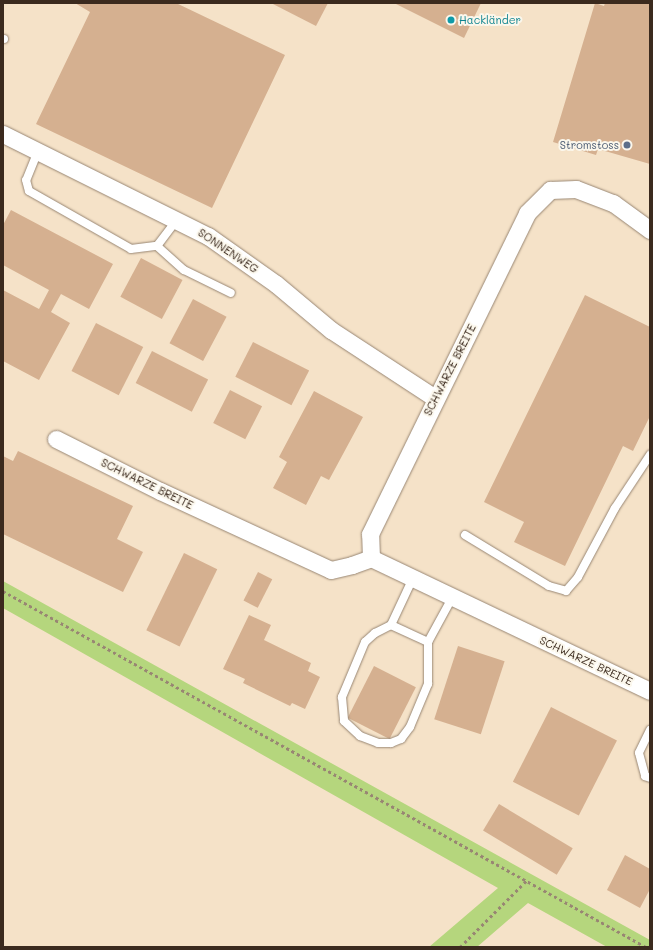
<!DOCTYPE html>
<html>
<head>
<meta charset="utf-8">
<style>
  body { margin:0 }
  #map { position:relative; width:653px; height:950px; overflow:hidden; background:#f5e2c8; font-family:Mali,sans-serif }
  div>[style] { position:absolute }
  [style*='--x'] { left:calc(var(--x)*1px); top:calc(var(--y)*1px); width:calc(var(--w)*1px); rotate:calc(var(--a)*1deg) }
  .green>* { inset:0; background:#b5d67d }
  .building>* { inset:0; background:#d5b090; transform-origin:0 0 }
  .path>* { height:2.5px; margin-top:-1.25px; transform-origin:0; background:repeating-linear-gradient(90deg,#988673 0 3px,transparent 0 6px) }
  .roads { filter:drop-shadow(0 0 1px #988673) drop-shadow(0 0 1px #988673) }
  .service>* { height:8px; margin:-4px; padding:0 4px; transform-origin:4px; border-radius:4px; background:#fff }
  .minor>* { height:17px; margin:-8.5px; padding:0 8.5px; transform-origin:8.5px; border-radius:8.5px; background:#fff }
  .dots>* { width:11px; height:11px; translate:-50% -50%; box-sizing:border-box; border:2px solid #fbf7ec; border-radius:50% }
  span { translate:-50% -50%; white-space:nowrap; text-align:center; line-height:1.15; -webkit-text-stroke:4px #fbf7ec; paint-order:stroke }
  .culture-label { font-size:11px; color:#0d838f }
  .left { translate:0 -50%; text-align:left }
  .service-label { font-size:11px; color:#4e5e75 }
  .right { translate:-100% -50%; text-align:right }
  .street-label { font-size:11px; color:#3b2a1e }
  .frame { position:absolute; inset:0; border:4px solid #3b2a1e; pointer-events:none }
</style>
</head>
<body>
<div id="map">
  <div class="green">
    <div style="clip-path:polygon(3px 581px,650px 940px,650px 947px,607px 947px,528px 903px,477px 947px,429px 947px,498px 888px,3px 608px)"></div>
  </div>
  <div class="building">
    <div style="clip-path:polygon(75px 3px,176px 3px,285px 55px,212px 208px,36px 124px,90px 12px)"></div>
    <div style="clip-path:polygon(271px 3px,328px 3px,316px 26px)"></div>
    <div style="clip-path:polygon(394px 3px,481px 3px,464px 38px)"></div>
    <div style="clip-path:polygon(595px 3px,604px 6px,605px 3px,650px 3px,650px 164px,598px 149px,596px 155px,553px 142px)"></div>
    <div style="clip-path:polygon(11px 210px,113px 264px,89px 309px,61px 294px,51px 312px,70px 323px,39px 380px,3px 361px,3px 290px,39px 309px,49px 290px,3px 265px,3px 225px)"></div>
    <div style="left:141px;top:258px;width:47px;height:44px;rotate:28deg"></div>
    <div style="clip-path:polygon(585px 295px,650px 327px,650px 416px,633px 451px,623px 446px,565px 566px,514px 542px,524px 522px,484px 502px)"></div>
    <div style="left:193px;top:299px;width:38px;height:50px;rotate:28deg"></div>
    <div style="left:96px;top:323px;width:53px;height:54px;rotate:27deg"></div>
    <div style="left:253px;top:342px;width:63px;height:39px;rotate:27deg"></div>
    <div style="left:152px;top:351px;width:63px;height:36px;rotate:27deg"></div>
    <div style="left:230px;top:390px;width:36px;height:37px;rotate:27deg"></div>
    <div style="clip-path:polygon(314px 391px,363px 417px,329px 480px,321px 476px,306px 505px,273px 488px,287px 462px,279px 457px)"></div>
    <div style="clip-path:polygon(18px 451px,133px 506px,117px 539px,143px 552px,123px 592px,3px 534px,3px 456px,13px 461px)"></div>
    <div style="left:184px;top:553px;width:37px;height:86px;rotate:26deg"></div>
    <div style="left:258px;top:572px;width:16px;height:32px;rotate:27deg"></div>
    <div style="clip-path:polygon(249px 615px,271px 625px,264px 640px,311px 663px,308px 671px,320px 677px,305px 709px,292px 703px,290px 706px,243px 683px,245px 679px,223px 669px)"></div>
    <div style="left:458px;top:646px;width:49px;height:77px;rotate:18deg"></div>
    <div style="left:374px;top:666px;width:47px;height:58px;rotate:27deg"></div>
    <div style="left:551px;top:707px;width:74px;height:84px;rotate:27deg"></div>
    <div style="left:499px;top:804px;width:86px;height:31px;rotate:31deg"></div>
    <div style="clip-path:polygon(625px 855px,650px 869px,650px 889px,640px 908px,607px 890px)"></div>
  </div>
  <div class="path">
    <div style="--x:3;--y:591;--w:735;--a:28.97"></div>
    <div style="--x:460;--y:947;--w:95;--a:-45"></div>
  </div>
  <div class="roads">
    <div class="service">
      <div style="--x:3;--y:39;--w:1;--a:0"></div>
      <div style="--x:38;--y:151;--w:31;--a:112"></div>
      <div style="--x:26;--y:180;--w:11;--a:75"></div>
      <div style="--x:29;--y:191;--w:117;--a:29.6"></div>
      <div style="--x:131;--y:249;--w:26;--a:-7"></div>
      <div style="--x:157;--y:246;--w:25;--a:-53"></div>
      <div style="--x:157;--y:246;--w:36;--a:42"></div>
      <div style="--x:184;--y:270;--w:52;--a:26.1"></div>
      <div style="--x:465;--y:535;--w:98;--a:31.3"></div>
      <div style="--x:549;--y:586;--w:18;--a:16"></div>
      <div style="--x:566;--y:591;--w:18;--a:-49"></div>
      <div style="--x:578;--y:577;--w:78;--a:-61.8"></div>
      <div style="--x:615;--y:508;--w:64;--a:-56.6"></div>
      <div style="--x:413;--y:578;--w:52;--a:115.1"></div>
      <div style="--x:391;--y:625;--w:41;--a:24.7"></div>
      <div style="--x:428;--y:642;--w:50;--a:-61.4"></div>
      <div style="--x:391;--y:625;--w:18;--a:153"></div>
      <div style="--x:375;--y:633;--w:13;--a:138"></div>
      <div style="--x:365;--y:642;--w:60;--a:112.7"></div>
      <div style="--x:342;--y:697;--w:24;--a:85"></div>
      <div style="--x:344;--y:721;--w:22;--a:43"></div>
      <div style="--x:360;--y:736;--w:19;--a:21"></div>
      <div style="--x:378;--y:743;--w:13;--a:0"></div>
      <div style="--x:391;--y:743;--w:11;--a:-22"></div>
      <div style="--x:401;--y:739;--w:15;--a:-53"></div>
      <div style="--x:410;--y:727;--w:47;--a:-67.3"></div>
      <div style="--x:428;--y:684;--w:42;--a:-90"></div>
      <div style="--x:650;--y:730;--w:25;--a:116"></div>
      <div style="--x:639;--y:753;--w:24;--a:75"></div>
      <div style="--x:645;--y:776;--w:5;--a:22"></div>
    </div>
    <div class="minor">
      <div style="--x:3;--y:134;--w:229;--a:26.5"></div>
      <div style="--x:208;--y:236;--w:83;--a:35.2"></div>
      <div style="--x:276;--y:284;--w:72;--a:39.9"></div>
      <div style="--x:331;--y:330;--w:124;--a:33.2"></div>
      <div style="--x:56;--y:439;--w:116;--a:26.6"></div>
      <div style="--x:160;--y:491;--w:188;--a:24.8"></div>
      <div style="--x:331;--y:570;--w:22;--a:-13"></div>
      <div style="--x:352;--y:565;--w:20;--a:-20"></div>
      <div style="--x:371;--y:558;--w:24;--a:-92"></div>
      <div style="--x:370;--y:534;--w:357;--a:-63.9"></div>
      <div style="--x:527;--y:213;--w:33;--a:-45"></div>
      <div style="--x:550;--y:190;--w:26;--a:-2"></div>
      <div style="--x:576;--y:189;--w:40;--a:21"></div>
      <div style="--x:613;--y:203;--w:46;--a:36.1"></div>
      <div style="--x:371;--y:558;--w:309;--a:25.5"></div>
    </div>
  </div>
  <div class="dots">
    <div style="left:451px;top:20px;background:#0f9aa8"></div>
    <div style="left:627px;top:145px;background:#5c6f8a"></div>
  </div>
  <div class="culture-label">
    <span class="left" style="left:459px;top:20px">Hackländer</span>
  </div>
  <div class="service-label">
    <span class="right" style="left:619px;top:145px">Stromstoss</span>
  </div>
  <div class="street-label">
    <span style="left:228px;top:251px;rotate:34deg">SONNENWEG</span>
    <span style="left:450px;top:370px;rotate:-63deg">SCHWARZE BREITE</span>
    <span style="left:147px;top:484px;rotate:26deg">SCHWARZE BREITE</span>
    <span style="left:586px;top:661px;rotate:25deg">SCHWARZE BREITE</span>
  </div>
  <div class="frame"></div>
</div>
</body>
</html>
